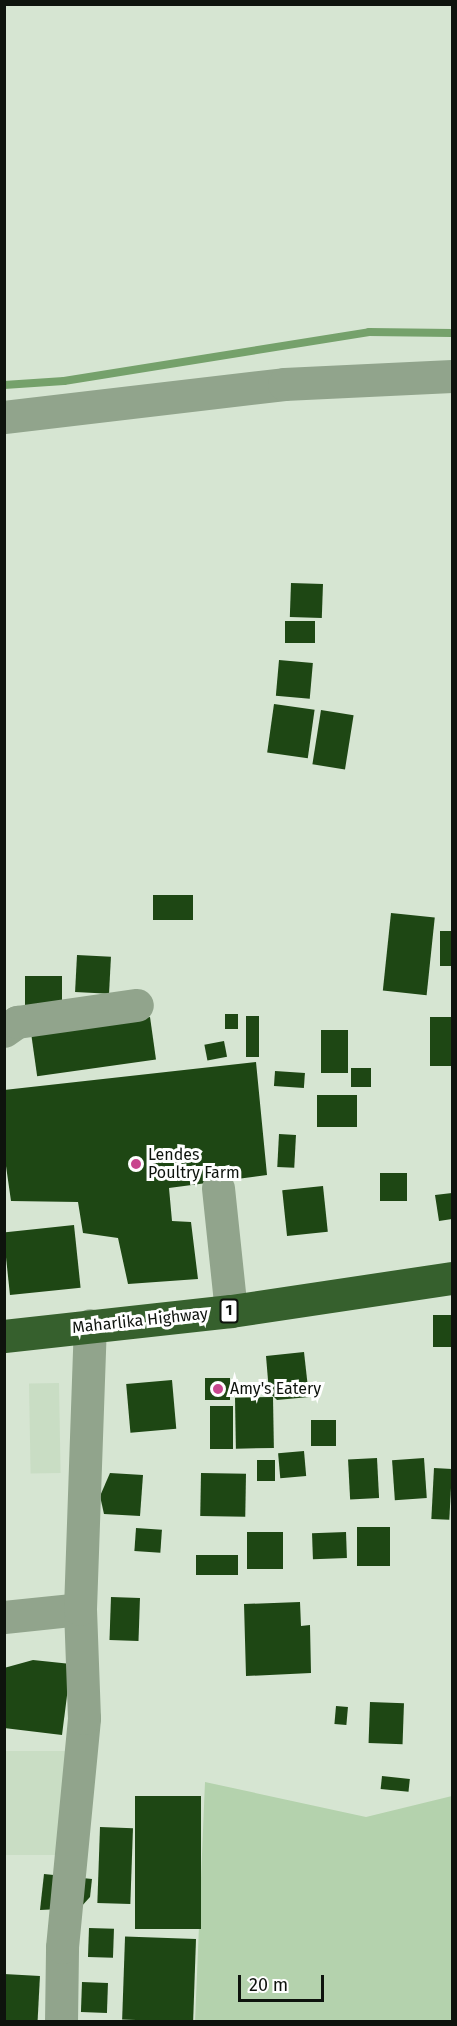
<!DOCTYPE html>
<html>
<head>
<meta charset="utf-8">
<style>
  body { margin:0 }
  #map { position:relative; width:457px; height:2026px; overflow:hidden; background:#d6e5d2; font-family:"Fira Sans",sans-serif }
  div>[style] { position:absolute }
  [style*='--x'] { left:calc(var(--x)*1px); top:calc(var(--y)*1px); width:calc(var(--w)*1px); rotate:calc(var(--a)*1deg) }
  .built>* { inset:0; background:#c9ddc4; transform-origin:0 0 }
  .green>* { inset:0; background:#b4d2ad }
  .stream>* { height:8px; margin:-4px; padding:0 4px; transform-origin:4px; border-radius:4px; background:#75a16b }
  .building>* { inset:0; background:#1e4714; transform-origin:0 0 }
  .minor>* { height:33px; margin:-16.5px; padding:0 16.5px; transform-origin:16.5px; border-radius:16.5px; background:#91a48c }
  .highway>* { height:33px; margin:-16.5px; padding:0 16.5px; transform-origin:16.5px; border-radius:16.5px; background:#36602d }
  .dots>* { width:16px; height:16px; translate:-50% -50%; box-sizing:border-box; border:3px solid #fff; border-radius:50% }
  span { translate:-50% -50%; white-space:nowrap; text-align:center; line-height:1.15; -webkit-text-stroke:6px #fff; paint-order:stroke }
  .shield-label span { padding:2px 4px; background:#fff; border:2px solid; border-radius:4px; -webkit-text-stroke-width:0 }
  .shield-label { font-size:15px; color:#0e130d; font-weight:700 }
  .poi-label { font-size:16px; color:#0e130d }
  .left { translate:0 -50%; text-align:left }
  .street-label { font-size:16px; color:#0e130d }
  .frame { position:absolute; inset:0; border:6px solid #0e130d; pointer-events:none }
  .scale { position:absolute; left:238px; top:1975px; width:86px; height:27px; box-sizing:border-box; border:3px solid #0e130d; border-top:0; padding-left:8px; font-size:18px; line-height:21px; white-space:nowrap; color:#0e130d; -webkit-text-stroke:4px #fff; paint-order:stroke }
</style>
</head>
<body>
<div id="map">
  <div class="built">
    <div style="left:59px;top:1383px;width:90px;height:30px;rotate:89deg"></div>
    <div style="left:4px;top:1751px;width:61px;height:104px"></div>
  </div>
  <div class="green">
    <div style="clip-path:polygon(205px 1782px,366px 1817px,452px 1796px,452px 2021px,195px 2022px)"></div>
  </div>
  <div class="stream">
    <div style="--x:4;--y:385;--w:60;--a:-3.8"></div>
    <div style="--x:64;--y:381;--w:309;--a:-9.1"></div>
    <div style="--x:369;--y:332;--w:83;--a:0.7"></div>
  </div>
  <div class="building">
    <div style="left:291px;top:583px;width:32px;height:34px;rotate:2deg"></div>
    <div style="left:285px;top:621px;width:30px;height:22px"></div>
    <div style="left:279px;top:660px;width:34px;height:36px;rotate:5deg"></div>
    <div style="left:274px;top:704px;width:41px;height:49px;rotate:8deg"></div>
    <div style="left:321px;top:710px;width:33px;height:55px;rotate:9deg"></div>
    <div style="left:153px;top:895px;width:40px;height:25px"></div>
    <div style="left:391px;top:913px;width:44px;height:78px;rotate:6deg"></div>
    <div style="left:440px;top:931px;width:12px;height:35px"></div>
    <div style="left:77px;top:955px;width:34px;height:37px;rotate:3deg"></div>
    <div style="left:62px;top:976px;width:36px;height:37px;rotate:90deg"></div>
    <div style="left:225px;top:1014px;width:13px;height:15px"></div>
    <div style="left:246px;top:1016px;width:13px;height:41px"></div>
    <div style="left:150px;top:1017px;width:43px;height:120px;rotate:82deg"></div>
    <div style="left:430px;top:1017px;width:22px;height:49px"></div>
    <div style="left:321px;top:1030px;width:27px;height:43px"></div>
    <div style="left:224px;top:1041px;width:16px;height:20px;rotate:79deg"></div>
    <div style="clip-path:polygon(256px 1062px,267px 1175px,169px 1188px,172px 1221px,191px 1222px,198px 1279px,128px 1284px,118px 1238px,83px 1233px,78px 1202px,11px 1201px,4px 1152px,4px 1090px)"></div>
    <div style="left:371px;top:1068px;width:19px;height:20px;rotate:90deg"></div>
    <div style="left:275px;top:1071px;width:30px;height:15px;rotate:4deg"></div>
    <div style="left:317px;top:1095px;width:40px;height:32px"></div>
    <div style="left:279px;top:1134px;width:17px;height:33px;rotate:3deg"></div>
    <div style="left:380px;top:1173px;width:27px;height:28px"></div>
    <div style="left:323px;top:1186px;width:46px;height:41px;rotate:84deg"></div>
    <div style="clip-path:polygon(452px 1193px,452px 1219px,439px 1221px,435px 1195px)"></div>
    <div style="left:74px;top:1225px;width:63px;height:71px;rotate:84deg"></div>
    <div style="left:452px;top:1315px;width:32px;height:19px;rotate:90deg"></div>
    <div style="clip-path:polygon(304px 1352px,309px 1397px,277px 1400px,269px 1392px,266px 1356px)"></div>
    <div style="left:205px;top:1378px;width:25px;height:22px"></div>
    <div style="left:172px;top:1380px;width:49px;height:46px;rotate:85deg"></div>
    <div style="left:273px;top:1397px;width:51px;height:38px;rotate:89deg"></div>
    <div style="left:210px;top:1406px;width:23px;height:43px"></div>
    <div style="left:311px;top:1420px;width:25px;height:26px"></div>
    <div style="left:304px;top:1451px;width:25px;height:26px;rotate:85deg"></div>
    <div style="left:377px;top:1458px;width:40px;height:29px;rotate:87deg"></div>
    <div style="left:424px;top:1458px;width:40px;height:32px;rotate:86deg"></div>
    <div style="left:257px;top:1460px;width:18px;height:21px"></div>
    <div style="left:434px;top:1468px;width:18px;height:51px;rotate:3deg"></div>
    <div style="clip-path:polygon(110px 1473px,143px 1475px,140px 1516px,104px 1514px,100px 1496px)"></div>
    <div style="left:201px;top:1473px;width:45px;height:43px;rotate:1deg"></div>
    <div style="left:357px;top:1527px;width:33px;height:39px"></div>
    <div style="left:136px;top:1528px;width:26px;height:23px;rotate:4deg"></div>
    <div style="left:283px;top:1532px;width:37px;height:36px;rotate:90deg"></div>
    <div style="left:346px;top:1532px;width:26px;height:34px;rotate:88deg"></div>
    <div style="left:196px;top:1555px;width:42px;height:20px"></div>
    <div style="left:111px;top:1597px;width:29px;height:43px;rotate:2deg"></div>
    <div style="clip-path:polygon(300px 1602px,301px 1626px,310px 1625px,311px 1673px,246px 1676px,244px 1604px)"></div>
    <div style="clip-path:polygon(33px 1660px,71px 1664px,62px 1735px,4px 1728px,4px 1668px)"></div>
    <div style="left:370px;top:1702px;width:34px;height:41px;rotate:2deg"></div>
    <div style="left:336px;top:1706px;width:12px;height:18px;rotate:5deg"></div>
    <div style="left:382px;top:1776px;width:28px;height:13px;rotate:6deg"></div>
    <div style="left:201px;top:1796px;width:133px;height:66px;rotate:90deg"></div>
    <div style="left:100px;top:1827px;width:33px;height:76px;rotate:2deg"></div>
    <div style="clip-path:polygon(44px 1874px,92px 1879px,90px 1897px,80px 1908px,40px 1910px)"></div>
    <div style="left:89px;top:1928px;width:25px;height:29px;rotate:2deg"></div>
    <div style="left:196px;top:1939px;width:83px;height:71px;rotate:92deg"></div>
    <div style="left:4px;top:1974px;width:36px;height:48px;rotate:3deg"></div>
    <div style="left:82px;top:1982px;width:26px;height:30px;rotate:2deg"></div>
  </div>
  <div class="minor">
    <div style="--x:4;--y:417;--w:282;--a:-6.7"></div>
    <div style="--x:284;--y:384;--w:168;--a:-2.7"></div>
    <div style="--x:4;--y:1031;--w:16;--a:-35"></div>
    <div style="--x:17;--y:1022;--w:121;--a:-8.1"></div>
    <div style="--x:218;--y:1188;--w:124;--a:84"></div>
    <div style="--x:4;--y:1617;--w:76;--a:-6"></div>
    <div style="--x:61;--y:2022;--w:75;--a:-89.2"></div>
    <div style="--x:62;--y:1947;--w:230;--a:-84.5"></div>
    <div style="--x:84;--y:1718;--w:109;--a:-92.1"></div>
    <div style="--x:80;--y:1609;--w:284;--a:-88"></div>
  </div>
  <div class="highway">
    <div style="--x:4;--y:1336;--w:228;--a:-6.3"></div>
    <div style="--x:231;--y:1311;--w:223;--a:-8.5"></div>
  </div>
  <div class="dots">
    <div style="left:136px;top:1164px;background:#c8468e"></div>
    <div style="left:218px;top:1389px;background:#c8468e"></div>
  </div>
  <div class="shield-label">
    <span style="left:229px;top:1311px">1</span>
  </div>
  <div class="poi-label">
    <span class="left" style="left:148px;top:1164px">Lendes<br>Poultry Farm</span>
    <span class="left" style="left:230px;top:1389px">Amy's Eatery</span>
  </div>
  <div class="street-label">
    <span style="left:140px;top:1321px;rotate:-6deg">Maharlika Highway</span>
  </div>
  <div class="frame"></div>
  <div class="scale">20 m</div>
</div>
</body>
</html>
